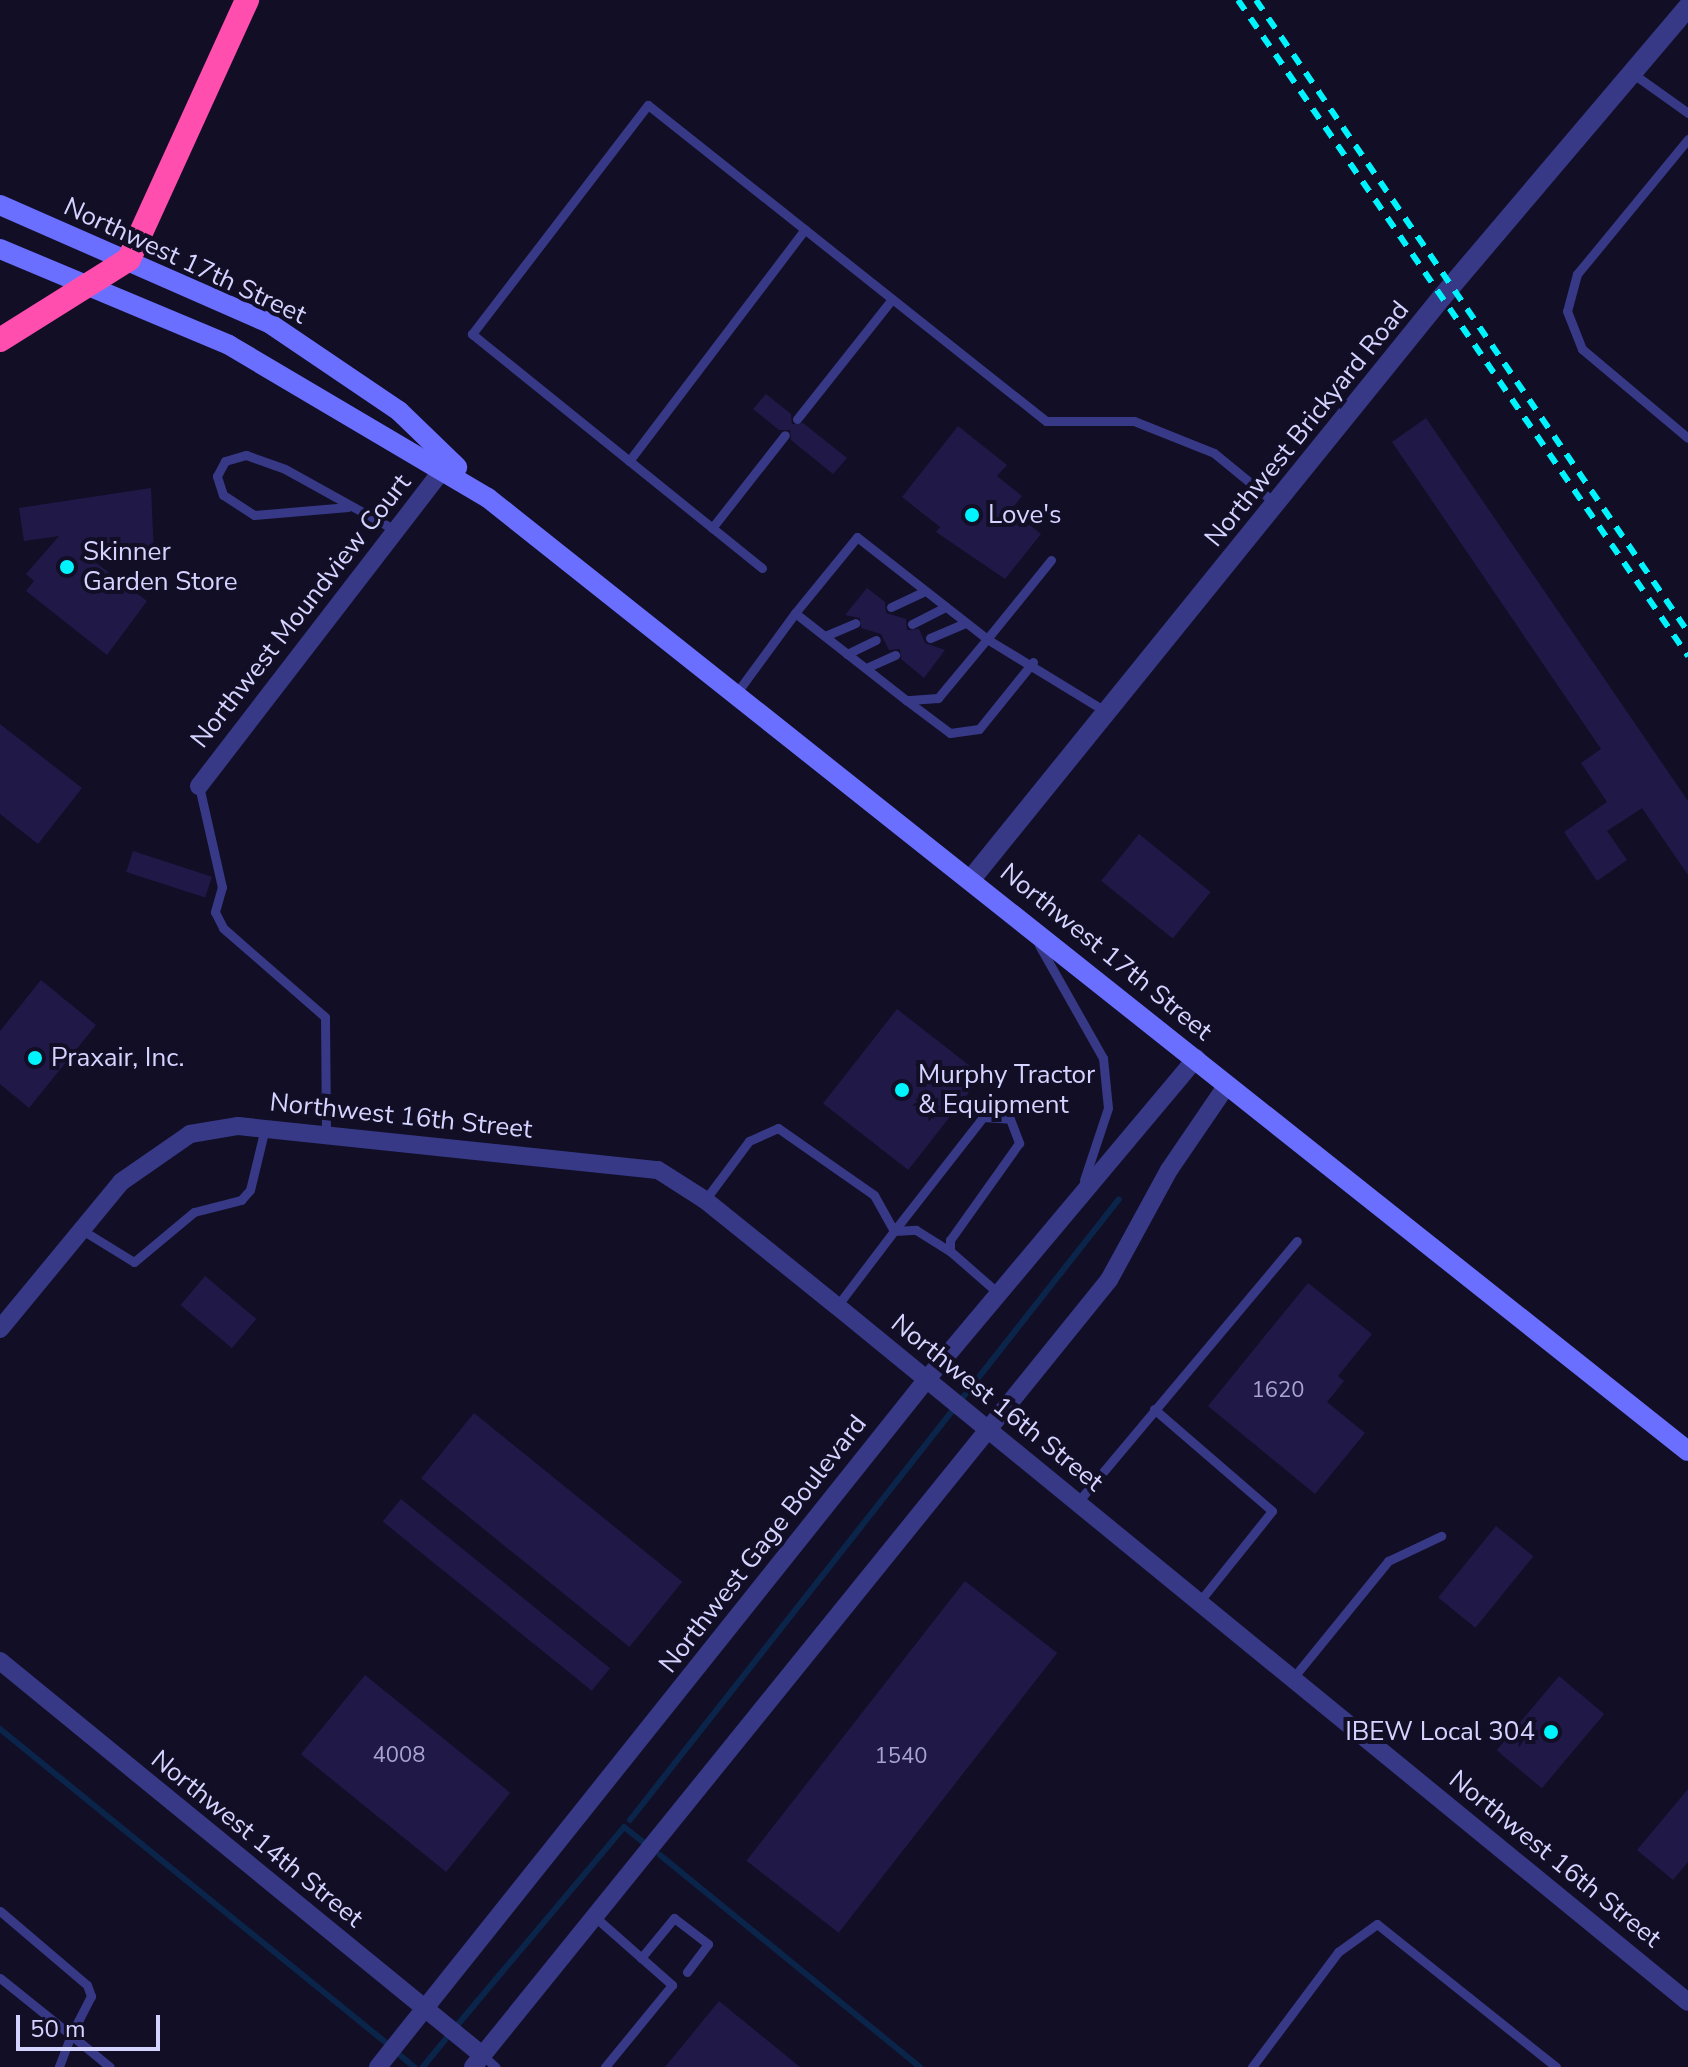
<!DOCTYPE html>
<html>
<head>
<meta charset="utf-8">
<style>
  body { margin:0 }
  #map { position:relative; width:1688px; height:2067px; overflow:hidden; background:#110e26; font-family:"Nunito Sans",sans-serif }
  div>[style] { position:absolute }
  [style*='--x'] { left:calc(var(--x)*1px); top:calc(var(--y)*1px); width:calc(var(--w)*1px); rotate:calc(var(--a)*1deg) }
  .stream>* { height:6px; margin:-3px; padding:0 3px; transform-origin:3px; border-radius:3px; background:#0a2549 }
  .building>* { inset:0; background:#201948; transform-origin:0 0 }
  .service>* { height:9px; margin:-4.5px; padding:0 4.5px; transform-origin:4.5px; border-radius:4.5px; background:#373987 }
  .minor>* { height:18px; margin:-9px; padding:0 9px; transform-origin:9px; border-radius:9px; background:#373987 }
  .tertiary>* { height:20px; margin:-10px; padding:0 10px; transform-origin:10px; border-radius:10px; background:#373987 }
  .secondary>* { height:20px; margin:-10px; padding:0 10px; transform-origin:10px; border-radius:10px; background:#6a6fff }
  .motorway>* { height:24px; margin:-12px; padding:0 12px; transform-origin:12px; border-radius:12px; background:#ff4eae }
  .rail>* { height:6px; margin-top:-3px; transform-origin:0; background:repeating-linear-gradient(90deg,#00f4fe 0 12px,transparent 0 22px) }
  .dots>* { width:22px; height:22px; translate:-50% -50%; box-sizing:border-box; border:4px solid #110e26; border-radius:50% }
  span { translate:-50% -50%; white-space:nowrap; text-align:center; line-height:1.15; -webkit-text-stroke:8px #110e26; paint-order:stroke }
  .number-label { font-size:22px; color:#a8a4d1 }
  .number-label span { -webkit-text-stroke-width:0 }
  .street-label { font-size:26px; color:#d5d3ff }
  .poi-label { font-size:26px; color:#d5d3ff }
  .left { translate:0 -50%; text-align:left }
  .right { translate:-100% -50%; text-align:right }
  .scale { position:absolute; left:16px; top:2015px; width:144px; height:36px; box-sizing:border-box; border:4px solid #d5d3ff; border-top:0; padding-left:10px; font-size:24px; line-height:28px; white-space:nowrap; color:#d5d3ff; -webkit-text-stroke:6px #110e26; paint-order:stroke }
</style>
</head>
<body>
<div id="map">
  <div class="stream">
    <div style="--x:0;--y:1729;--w:496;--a:39.1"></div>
    <div style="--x:630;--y:1820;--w:790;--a:-51.78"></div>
    <div style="--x:660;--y:1855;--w:335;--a:39.2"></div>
    <div style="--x:454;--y:2029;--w:264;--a:-49.9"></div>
    <div style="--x:624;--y:1827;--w:24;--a:38"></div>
    <div style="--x:401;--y:2056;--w:17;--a:40"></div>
    <div style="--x:423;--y:2067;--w:41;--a:-50.9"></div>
  </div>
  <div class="building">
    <div style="clip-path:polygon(766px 394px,791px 414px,792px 424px,803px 423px,847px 458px,833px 474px,791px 440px,790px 430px,779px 430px,753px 409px)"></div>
    <div style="clip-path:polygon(1426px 418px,1688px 801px,1688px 875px,1642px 808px,1607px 831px,1627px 860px,1597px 881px,1564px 832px,1607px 802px,1581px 763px,1601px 749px,1392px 442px)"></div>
    <div style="clip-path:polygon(958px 426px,1007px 465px,997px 476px,1022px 496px,1011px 510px,1041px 534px,1005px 579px,936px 532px,940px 527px,902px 497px)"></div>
    <div style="clip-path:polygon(151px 488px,154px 555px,91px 559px,147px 601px,107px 655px,26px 591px,34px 581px,26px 574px,59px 536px,24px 541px,19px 508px)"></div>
    <div style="clip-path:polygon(867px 588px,885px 602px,886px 613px,906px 619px,907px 630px,919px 629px,925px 643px,945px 650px,924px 678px,901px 659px,900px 649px,889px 650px,881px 634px,861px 628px,860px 618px,845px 615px)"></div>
    <div style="clip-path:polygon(0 724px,82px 788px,38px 844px,0 814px)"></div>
    <div style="left:1139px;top:834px;width:92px;height:60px;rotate:39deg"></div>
    <div style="left:133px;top:851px;width:83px;height:22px;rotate:18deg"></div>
    <div style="clip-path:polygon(41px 980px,96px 1025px,29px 1108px,0 1084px,0 1031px)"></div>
    <div style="left:897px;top:1009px;width:108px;height:120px;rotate:38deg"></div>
    <div style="left:205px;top:1276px;width:67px;height:38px;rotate:40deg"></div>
    <div style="clip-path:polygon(1308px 1283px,1372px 1334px,1338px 1376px,1344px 1381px,1327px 1402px,1365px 1433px,1315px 1494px,1208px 1406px)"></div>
    <div style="left:474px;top:1413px;width:268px;height:84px;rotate:39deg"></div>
    <div style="left:401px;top:1499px;width:269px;height:29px;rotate:39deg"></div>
    <div style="left:1496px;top:1526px;width:48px;height:92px;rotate:39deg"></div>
    <div style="left:965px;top:1581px;width:117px;height:355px;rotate:38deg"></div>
    <div style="left:365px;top:1675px;width:187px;height:102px;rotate:39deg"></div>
    <div style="left:1559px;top:1676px;width:59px;height:97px;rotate:40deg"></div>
    <div style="clip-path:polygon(1688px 1789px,1688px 1862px,1673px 1880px,1637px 1850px)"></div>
    <div style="clip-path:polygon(719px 2001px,800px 2067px,665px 2067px)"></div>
  </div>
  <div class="service">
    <div style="--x:1632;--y:73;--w:69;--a:35.5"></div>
    <div style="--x:1688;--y:139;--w:175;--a:129.4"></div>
    <div style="--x:1577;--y:274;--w:38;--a:105"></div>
    <div style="--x:1567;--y:311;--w:41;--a:68.5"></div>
    <div style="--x:1582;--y:349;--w:138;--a:40"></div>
    <div style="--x:797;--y:419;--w:153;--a:-51.6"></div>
    <div style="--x:629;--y:461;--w:291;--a:-52.8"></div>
    <div style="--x:348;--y:507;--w:94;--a:175.1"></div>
    <div style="--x:254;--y:515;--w:37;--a:-147"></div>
    <div style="--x:223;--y:495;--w:20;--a:-108"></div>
    <div style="--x:217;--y:476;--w:17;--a:-62"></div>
    <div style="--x:225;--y:461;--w:22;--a:-16"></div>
    <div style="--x:246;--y:455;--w:41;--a:19.7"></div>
    <div style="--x:285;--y:469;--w:128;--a:29"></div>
    <div style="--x:712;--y:528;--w:118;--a:-51.9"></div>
    <div style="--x:1051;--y:560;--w:102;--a:129"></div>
    <div style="--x:987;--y:639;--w:138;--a:31.4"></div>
    <div style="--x:762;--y:568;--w:373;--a:-141.1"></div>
    <div style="--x:472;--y:334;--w:289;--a:-52.5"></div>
    <div style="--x:648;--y:105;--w:508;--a:38.45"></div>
    <div style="--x:1046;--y:421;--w:88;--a:0"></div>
    <div style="--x:1134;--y:421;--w:86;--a:21.8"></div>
    <div style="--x:1214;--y:453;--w:79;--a:39.3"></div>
    <div style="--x:891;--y:607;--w:38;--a:-25"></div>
    <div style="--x:912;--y:624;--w:38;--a:-27"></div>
    <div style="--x:825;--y:636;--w:33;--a:-23"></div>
    <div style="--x:930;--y:638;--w:39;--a:-23"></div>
    <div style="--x:847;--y:654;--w:32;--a:-26"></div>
    <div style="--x:866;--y:668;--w:32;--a:-24"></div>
    <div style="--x:738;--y:691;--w:97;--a:-53.8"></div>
    <div style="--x:795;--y:613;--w:98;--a:-50.8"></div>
    <div style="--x:857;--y:537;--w:165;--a:38.1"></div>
    <div style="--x:987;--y:639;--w:77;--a:129.7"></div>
    <div style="--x:938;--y:698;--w:32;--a:176"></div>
    <div style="--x:906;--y:700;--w:141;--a:-141.9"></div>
    <div style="--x:906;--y:700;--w:55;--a:36.9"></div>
    <div style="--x:950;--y:733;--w:29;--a:-8"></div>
    <div style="--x:979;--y:729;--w:86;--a:-51.1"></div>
    <div style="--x:199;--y:786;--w:104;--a:77.2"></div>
    <div style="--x:222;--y:887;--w:26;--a:106"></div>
    <div style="--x:215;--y:912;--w:18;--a:63"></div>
    <div style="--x:223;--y:928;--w:135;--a:41.1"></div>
    <div style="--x:325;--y:1017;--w:116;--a:89.5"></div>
    <div style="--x:1039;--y:945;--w:130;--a:60.5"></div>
    <div style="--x:1103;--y:1058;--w:50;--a:84.3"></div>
    <div style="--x:1108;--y:1108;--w:76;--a:108.4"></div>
    <div style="--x:705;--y:1200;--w:74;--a:-53.3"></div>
    <div style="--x:749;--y:1141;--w:32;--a:-24"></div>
    <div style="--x:778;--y:1128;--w:117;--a:34.9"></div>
    <div style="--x:874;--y:1195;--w:41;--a:60.9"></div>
    <div style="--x:894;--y:1231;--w:94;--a:127.2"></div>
    <div style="--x:82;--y:1230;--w:61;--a:31.6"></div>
    <div style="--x:134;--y:1262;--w:78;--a:-39.8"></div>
    <div style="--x:194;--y:1212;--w:49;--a:-14.3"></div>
    <div style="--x:241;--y:1200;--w:13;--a:-48"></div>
    <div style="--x:250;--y:1190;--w:64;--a:-76.4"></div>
    <div style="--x:894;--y:1231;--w:145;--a:-52"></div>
    <div style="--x:983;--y:1117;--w:27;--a:4"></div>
    <div style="--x:1010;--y:1119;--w:26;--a:69"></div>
    <div style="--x:1019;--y:1143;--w:119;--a:125.4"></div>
    <div style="--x:950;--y:1240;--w:11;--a:90"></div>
    <div style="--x:950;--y:1251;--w:64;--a:41.2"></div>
    <div style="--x:894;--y:1231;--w:22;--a:-3"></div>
    <div style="--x:916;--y:1230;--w:40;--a:32"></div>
    <div style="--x:1154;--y:1409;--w:156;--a:40.8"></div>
    <div style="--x:1272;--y:1511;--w:117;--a:128.7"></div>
    <div style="--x:1077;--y:1503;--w:342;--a:-50"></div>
    <div style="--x:1293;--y:1678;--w:151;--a:-50.9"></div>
    <div style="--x:1388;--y:1561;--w:59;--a:-25.3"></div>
    <div style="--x:0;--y:1911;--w:114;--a:40.4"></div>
    <div style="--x:87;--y:1985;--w:12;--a:70"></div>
    <div style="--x:91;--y:1996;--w:44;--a:117.1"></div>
    <div style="--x:71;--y:2035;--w:50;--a:39.4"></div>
    <div style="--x:595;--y:1917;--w:103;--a:41.4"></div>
    <div style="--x:672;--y:1985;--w:106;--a:129.3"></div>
    <div style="--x:641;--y:1958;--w:52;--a:-50.5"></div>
    <div style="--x:674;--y:1918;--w:43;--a:37.4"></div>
    <div style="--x:708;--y:1944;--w:35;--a:127"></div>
    <div style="--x:0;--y:1978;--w:91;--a:38.8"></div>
    <div style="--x:71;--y:2035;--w:34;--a:111"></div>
    <div style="--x:482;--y:2055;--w:18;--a:41"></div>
    <div style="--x:1252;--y:2067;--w:144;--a:-53.2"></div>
    <div style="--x:1338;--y:1952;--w:48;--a:-35.7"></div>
    <div style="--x:1377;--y:1924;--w:229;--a:38.6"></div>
  </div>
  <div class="minor">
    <div style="--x:199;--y:786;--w:400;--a:-52.4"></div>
    <div style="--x:0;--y:1329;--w:190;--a:-50.5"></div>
    <div style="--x:121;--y:1182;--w:84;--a:-34.8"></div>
    <div style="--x:190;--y:1134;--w:49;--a:-9.5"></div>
    <div style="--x:238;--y:1126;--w:422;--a:6"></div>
    <div style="--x:658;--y:1170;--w:56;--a:32.6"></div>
    <div style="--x:705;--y:1200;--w:169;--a:38.8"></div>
    <div style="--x:837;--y:1306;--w:1099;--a:39.28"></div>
    <div style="--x:0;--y:1661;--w:623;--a:39.26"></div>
    <div style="--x:378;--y:2067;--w:880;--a:-51.41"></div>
    <div style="--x:927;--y:1379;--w:419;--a:-50"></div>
    <div style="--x:473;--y:2067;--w:1012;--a:-51.06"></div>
    <div style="--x:1109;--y:1280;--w:125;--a:-61.4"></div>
    <div style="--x:1169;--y:1170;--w:103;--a:-55.7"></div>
  </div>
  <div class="tertiary">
    <div style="--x:972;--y:878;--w:747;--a:-51.03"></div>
    <div style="--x:1442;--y:297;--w:380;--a:-49.7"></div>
  </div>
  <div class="secondary">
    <div style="--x:0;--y:205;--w:294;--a:23.7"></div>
    <div style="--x:269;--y:323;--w:157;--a:34.1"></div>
    <div style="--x:399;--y:411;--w:81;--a:44"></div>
    <div style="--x:0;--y:249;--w:248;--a:22.7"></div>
    <div style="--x:229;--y:345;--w:301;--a:30.6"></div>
    <div style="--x:488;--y:498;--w:1532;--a:38.46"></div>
  </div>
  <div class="motorway">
    <div style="--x:0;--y:340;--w:152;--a:-32.1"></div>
    <div style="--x:129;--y:259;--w:285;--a:-65.5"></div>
  </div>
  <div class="rail">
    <div style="--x:1238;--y:0;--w:796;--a:55.55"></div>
    <div style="--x:1256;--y:0;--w:766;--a:55.65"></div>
  </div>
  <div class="dots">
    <div style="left:972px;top:515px;background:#00f4fe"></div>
    <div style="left:67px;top:567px;background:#00f4fe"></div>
    <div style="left:35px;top:1058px;background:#00f4fe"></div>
    <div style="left:902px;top:1090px;background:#00f4fe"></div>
    <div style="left:1551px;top:1732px;background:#00f4fe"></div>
  </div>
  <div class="number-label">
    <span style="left:1278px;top:1391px">1620</span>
    <span style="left:399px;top:1756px">4008</span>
    <span style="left:901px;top:1757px">1540</span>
  </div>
  <div class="street-label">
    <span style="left:185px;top:261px;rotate:25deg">Northwest 17th Street</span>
    <span style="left:1307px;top:424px;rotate:-51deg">Northwest Brickyard Road</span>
    <span style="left:301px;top:611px;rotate:-52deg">Northwest Moundview Court</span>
    <span style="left:1106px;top:952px;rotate:39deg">Northwest 17th Street</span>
    <span style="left:401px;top:1116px;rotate:6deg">Northwest 16th Street</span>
    <span style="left:997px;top:1403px;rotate:39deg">Northwest 16th Street</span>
    <span style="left:763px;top:1544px;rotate:-52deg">Northwest Gage Boulevard</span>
    <span style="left:257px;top:1839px;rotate:39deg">Northwest 14th Street</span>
    <span style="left:1555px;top:1859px;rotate:39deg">Northwest 16th Street</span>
  </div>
  <div class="poi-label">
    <span class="left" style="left:988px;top:515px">Love's</span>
    <span class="left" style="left:83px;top:567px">Skinner<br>Garden Store</span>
    <span class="left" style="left:51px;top:1058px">Praxair, Inc.</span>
    <span class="left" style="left:918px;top:1090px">Murphy Tractor<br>&amp; Equipment</span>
    <span class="right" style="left:1535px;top:1732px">IBEW Local 304</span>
  </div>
  <div class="scale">50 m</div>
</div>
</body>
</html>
